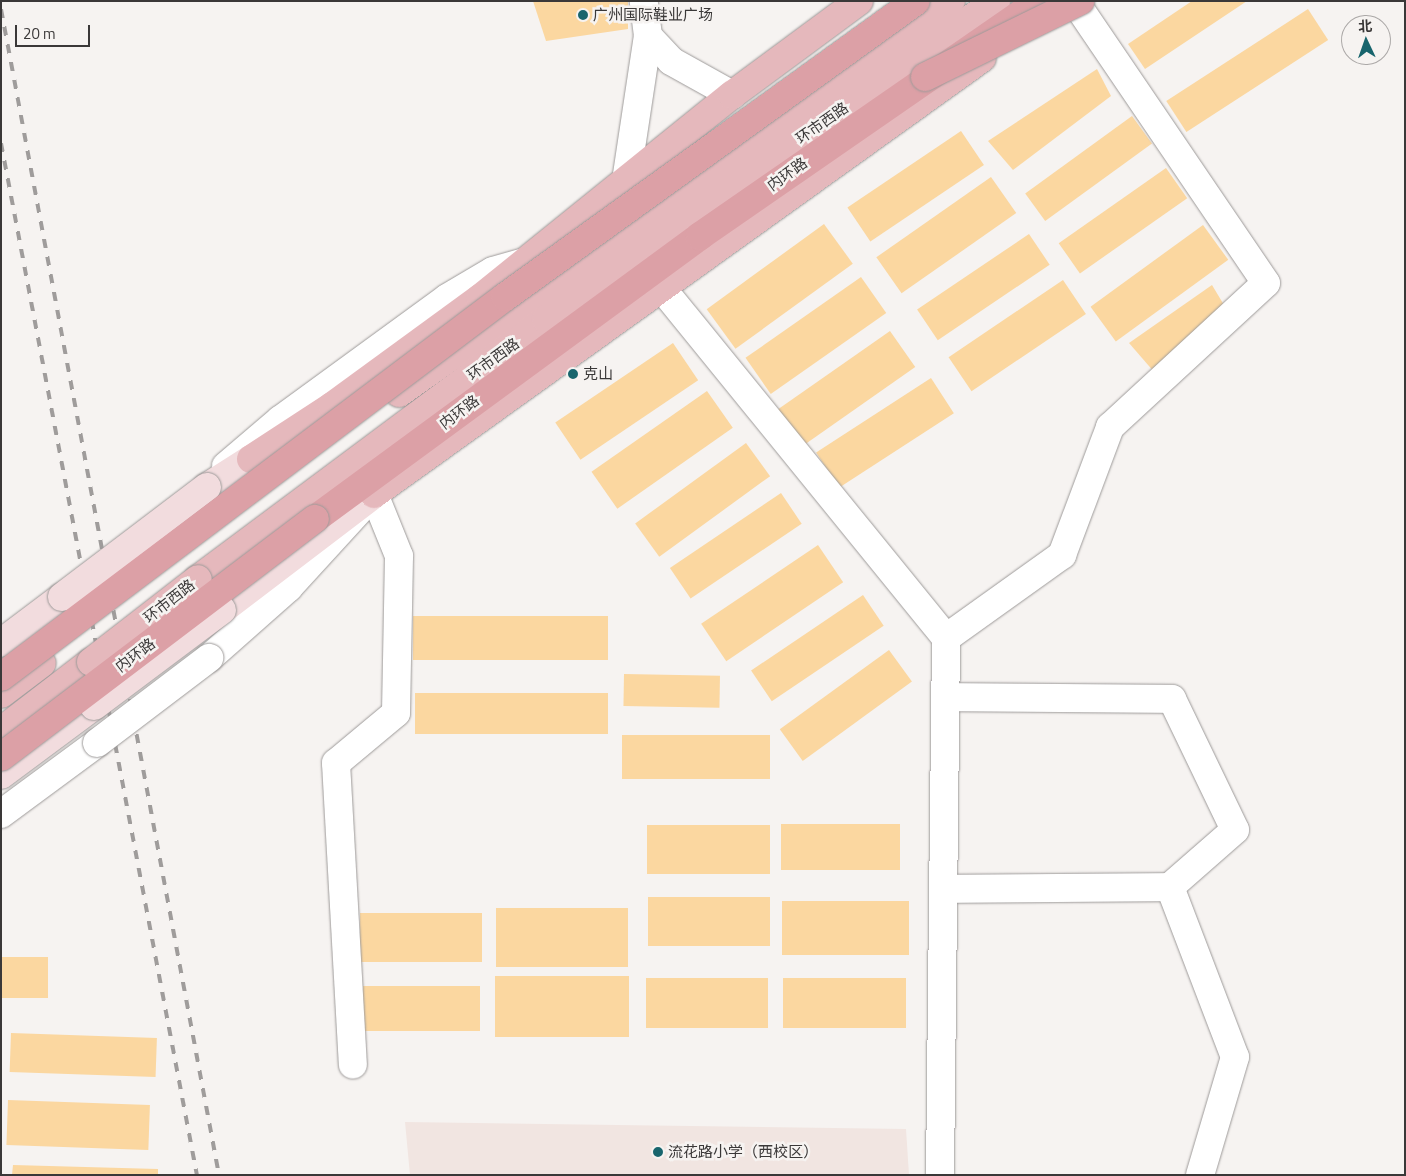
<!DOCTYPE html>
<html>
<head>
<meta charset="utf-8">
<style>
  body { margin:0 }
  #map { position:relative; width:1406px; height:1176px; overflow:hidden; background:#f6f3f1; font-family:"Titillium Web","Noto Sans SC",sans-serif }
  div>[style] { position:absolute }
  [style*='--x'] { left:calc(var(--x)*1px); top:calc(var(--y)*1px); width:calc(var(--w)*1px); rotate:calc(var(--a)*1deg) }
  .built>* { inset:0; background:#f1e5e1 }
  .building>* { inset:0; background:#fbd7a0; transform-origin:0 0 }
  .roads { filter:drop-shadow(0 0 1px #9d9a99) drop-shadow(0 0 1px #9d9a99) }
  .minor>* { height:28px; margin:-14px; padding:0 14px; transform-origin:14px; border-radius:14px; background:#fff }
  .secondary>* { height:28px; margin:-14px; padding:0 14px; transform-origin:14px; border-radius:14px; background:#f2dcde }
  .primary>* { height:28px; margin:-14px; padding:0 14px; transform-origin:14px; border-radius:14px; background:#e5b8bc }
  .trunk>* { height:28px; margin:-14px; padding:0 14px; transform-origin:14px; border-radius:14px; background:#dca0a6 }
  .rail>* { height:4px; margin-top:-2px; transform-origin:0; background:repeating-linear-gradient(90deg,#9f9c9b 0 9px,transparent 0 18px) }
  .bridges { filter:drop-shadow(0 0 1px #9d9a99) drop-shadow(0 0 1px #9d9a99) }
  .minor-bridge>* { height:28px; margin:-14px; padding:0 14px; transform-origin:14px; border-radius:14px; background:#fff }
  .secondary-bridge>* { height:28px; margin:-14px; padding:0 14px; transform-origin:14px; border-radius:14px; background:#f2dcde }
  .primary-bridge>* { height:28px; margin:-14px; padding:0 14px; transform-origin:14px; border-radius:14px; background:#e5b8bc }
  .trunk-bridge>* { height:28px; margin:-14px; padding:0 14px; transform-origin:14px; border-radius:14px; background:#dca0a6 }
  .dots>* { width:14px; height:14px; translate:-50% -50%; box-sizing:border-box; border:2px solid #f6f3f1; border-radius:50% }
  span { translate:-50% -50%; white-space:nowrap; text-align:center; line-height:1.15; -webkit-text-stroke:5px #f6f3f1; paint-order:stroke }
  .poi-label { font-size:15px; color:#3a3838 }
  .left { translate:0 -50%; text-align:left }
  .street-label { font-size:15px; color:#3a3838 }
  .frame { position:absolute; inset:0; border:2px solid #3a3838; pointer-events:none }
  .north { position:absolute; left:1341px; top:15px; width:50px; height:50px; box-sizing:border-box; background:#f6f3f1; border:1px solid #aba8a7; border-radius:50%; rotate:357deg; font-size:14px; font-weight:700; line-height:20px; text-align:center; color:#3a3838 }
  .north::after { content:''; display:block; margin:auto; width:18px; height:22px; background:#18656d; clip-path:polygon(50% 0,100% 100%,50% 72%,0 100%) }
  .scale { position:absolute; left:15px; top:25px; width:75px; height:22px; box-sizing:border-box; border:2px solid #3a3838; border-top:0; padding-left:6px; font-size:15px; line-height:18px; white-space:nowrap; color:#3a3838; -webkit-text-stroke:4px #f6f3f1; paint-order:stroke }
</style>
</head>
<body>
<div id="map">
  <div class="built">
    <div style="clip-path:polygon(405px 1122px,906px 1129px,909px 1175px,410px 1175px)"></div>
  </div>
  <div class="building">
    <div style="clip-path:polygon(533px 1px,628px 1px,628px 29px,546px 41px)"></div>
    <div style="clip-path:polygon(1192px 1px,1247px 1px,1145px 69px,1128px 44px)"></div>
    <div style="left:1308px;top:9px;width:37px;height:169px;rotate:57deg"></div>
    <div style="clip-path:polygon(1097px 69px,1111px 96px,1013px 170px,988px 141px)"></div>
    <div style="left:1132px;top:116px;width:34px;height:132px;rotate:54deg"></div>
    <div style="left:961px;top:131px;width:41px;height:137px;rotate:56deg"></div>
    <div style="left:1166px;top:168px;width:37px;height:131px;rotate:55deg"></div>
    <div style="left:991px;top:177px;width:44px;height:140px;rotate:55deg"></div>
    <div style="left:824px;top:224px;width:49px;height:145px;rotate:54deg"></div>
    <div style="left:1203px;top:225px;width:43px;height:139px;rotate:54deg"></div>
    <div style="left:1029px;top:234px;width:37px;height:135px;rotate:56deg"></div>
    <div style="left:861px;top:277px;width:44px;height:141px;rotate:55deg"></div>
    <div style="left:1063px;top:280px;width:41px;height:138px;rotate:56deg"></div>
    <div style="clip-path:polygon(1212px 285px,1227px 310px,1155px 373px,1129px 343px)"></div>
    <div style="left:890px;top:331px;width:44px;height:141px;rotate:55deg"></div>
    <div style="left:673px;top:343px;width:45px;height:142px;rotate:56deg"></div>
    <div style="left:931px;top:378px;width:42px;height:137px;rotate:57deg"></div>
    <div style="left:707px;top:391px;width:45px;height:141px;rotate:55deg"></div>
    <div style="left:746px;top:443px;width:41px;height:137px;rotate:54deg"></div>
    <div style="left:781px;top:493px;width:37px;height:134px;rotate:56deg"></div>
    <div style="left:818px;top:545px;width:45px;height:141px;rotate:56deg"></div>
    <div style="left:863px;top:595px;width:37px;height:135px;rotate:56deg"></div>
    <div style="left:413px;top:616px;width:195px;height:44px"></div>
    <div style="left:889px;top:650px;width:39px;height:135px;rotate:54deg"></div>
    <div style="left:624px;top:674px;width:96px;height:32px;rotate:1deg"></div>
    <div style="left:415px;top:693px;width:193px;height:41px"></div>
    <div style="left:622px;top:735px;width:148px;height:44px"></div>
    <div style="left:781px;top:824px;width:119px;height:46px"></div>
    <div style="left:647px;top:825px;width:123px;height:49px"></div>
    <div style="left:648px;top:897px;width:122px;height:49px"></div>
    <div style="left:782px;top:901px;width:127px;height:54px"></div>
    <div style="left:496px;top:908px;width:132px;height:59px"></div>
    <div style="left:360px;top:913px;width:122px;height:49px"></div>
    <div style="left:1px;top:957px;width:47px;height:41px"></div>
    <div style="left:495px;top:976px;width:134px;height:61px"></div>
    <div style="left:646px;top:978px;width:122px;height:50px"></div>
    <div style="left:783px;top:978px;width:123px;height:50px"></div>
    <div style="left:363px;top:986px;width:117px;height:45px"></div>
    <div style="left:11px;top:1033px;width:146px;height:39px;rotate:2deg"></div>
    <div style="left:8px;top:1100px;width:142px;height:45px;rotate:2deg"></div>
    <div style="clip-path:polygon(13px 1165px,158px 1169px,158px 1175px,12px 1175px)"></div>
  </div>
  <div class="roads">
    <div class="minor">
      <div style="--x:648;--y:36;--w:34;--a:47"></div>
      <div style="--x:671;--y:61;--w:70;--a:29.1"></div>
      <div style="--x:626;--y:181;--w:147;--a:-81.4"></div>
      <div style="--x:648;--y:36;--w:35;--a:-97"></div>
      <div style="--x:660;--y:286;--w:454;--a:50.9"></div>
      <div style="--x:226;--y:466;--w:71;--a:-40.4"></div>
      <div style="--x:280;--y:420;--w:207;--a:-36.1"></div>
      <div style="--x:447;--y:298;--w:53;--a:-30.4"></div>
      <div style="--x:493;--y:271;--w:33;--a:-16"></div>
      <div style="--x:209;--y:658;--w:106;--a:-41.5"></div>
      <div style="--x:288;--y:588;--w:127;--a:-47.5"></div>
      <div style="--x:374;--y:494;--w:67;--a:68"></div>
      <div style="--x:399;--y:556;--w:157;--a:91.1"></div>
      <div style="--x:396;--y:713;--w:78;--a:140.2"></div>
      <div style="--x:336;--y:763;--w:302;--a:86.8"></div>
      <div style="--x:946;--y:697;--w:226;--a:0.5"></div>
      <div style="--x:1172;--y:699;--w:145;--a:64.3"></div>
      <div style="--x:1235;--y:830;--w:86;--a:138.8"></div>
      <div style="--x:1;--y:814;--w:119;--a:-36.5"></div>
      <div style="--x:944;--y:889;--w:226;--a:-0.5"></div>
      <div style="--x:1170;--y:887;--w:182;--a:69.1"></div>
      <div style="--x:1235;--y:1057;--w:123;--a:106.5"></div>
      <div style="--x:940;--y:1175;--w:537;--a:-89.36"></div>
      <div style="--x:946;--y:638;--w:143;--a:-35.6"></div>
      <div style="--x:1062;--y:555;--w:137;--a:-69.4"></div>
      <div style="--x:1110;--y:427;--w:212;--a:-42.7"></div>
      <div style="--x:1266;--y:283;--w:341;--a:-124.2"></div>
    </div>
    <div class="secondary">
      <div style="--x:207;--y:487;--w:52;--a:-32.5"></div>
      <div style="--x:251;--y:459;--w:23;--a:-20"></div>
      <div style="--x:222;--y:610;--w:191;--a:-37.3"></div>
      <div style="--x:1;--y:643;--w:76;--a:-37"></div>
      <div style="--x:1;--y:775;--w:116;--a:-36.6"></div>
    </div>
    <div class="primary">
      <div style="--x:399;--y:393;--w:677;--a:-35.38"></div>
      <div style="--x:251;--y:459;--w:97;--a:-33.2"></div>
      <div style="--x:332;--y:406;--w:183;--a:-36.1"></div>
      <div style="--x:480;--y:298;--w:324;--a:-38.9"></div>
      <div style="--x:732;--y:95;--w:158;--a:-36.5"></div>
      <div style="--x:374;--y:494;--w:748;--a:-35.64"></div>
      <div style="--x:198;--y:579;--w:434;--a:-36.7"></div>
      <div style="--x:546;--y:320;--w:552;--a:-35.33"></div>
      <div style="--x:1;--y:694;--w:51;--a:-37.1"></div>
      <div style="--x:1;--y:731;--w:113;--a:-37.5"></div>
    </div>
    <div class="trunk">
      <div style="--x:315;--y:519;--w:478;--a:-36.3"></div>
      <div style="--x:700;--y:236;--w:412;--a:-34.7"></div>
    </div>
  </div>
  <div class="rail">
    <div style="--x:1;--y:9;--w:1186;--a:79.41"></div>
    <div style="--x:1;--y:143;--w:1050;--a:79.25"></div>
  </div>
  <div class="bridges">
    <div class="minor-bridge">
      <div style="--x:97;--y:743;--w:141;--a:-37.2"></div>
    </div>
    <div class="secondary-bridge">
      <div style="--x:62;--y:597;--w:182;--a:-37.2"></div>
      <div style="--x:94;--y:706;--w:160;--a:-36.9"></div>
    </div>
    <div class="primary-bridge">
      <div style="--x:91;--y:662;--w:135;--a:-37.8"></div>
    </div>
    <div class="trunk-bridge">
      <div style="--x:925;--y:77;--w:173;--a:-26.1"></div>
      <div style="--x:1;--y:677;--w:631;--a:-37.02"></div>
      <div style="--x:505;--y:297;--w:506;--a:-35.76"></div>
      <div style="--x:1;--y:757;--w:394;--a:-37.2"></div>
    </div>
  </div>
  <div class="dots">
    <div style="left:583px;top:15px;background:#18656d"></div>
    <div style="left:573px;top:374px;background:#18656d"></div>
    <div style="left:658px;top:1152px;background:#18656d"></div>
  </div>
  <div class="poi-label">
    <span class="left" style="left:593px;top:15px">广州国际鞋业广场</span>
    <span class="left" style="left:583px;top:374px">克山</span>
    <span class="left" style="left:668px;top:1152px">流花路小学（西校区）</span>
  </div>
  <div class="street-label">
    <span style="left:822px;top:123px;rotate:-35deg">环市西路</span>
    <span style="left:787px;top:174px;rotate:-36deg">内环路</span>
    <span style="left:493px;top:359px;rotate:-36deg">环市西路</span>
    <span style="left:459px;top:412px;rotate:-37deg">内环路</span>
    <span style="left:169px;top:601px;rotate:-38deg">环市西路</span>
    <span style="left:135px;top:655px;rotate:-37deg">内环路</span>
  </div>
  <div class="frame"></div>
  <div class="north">北</div>
  <div class="scale">20 m</div>
</div>
</body>
</html>
